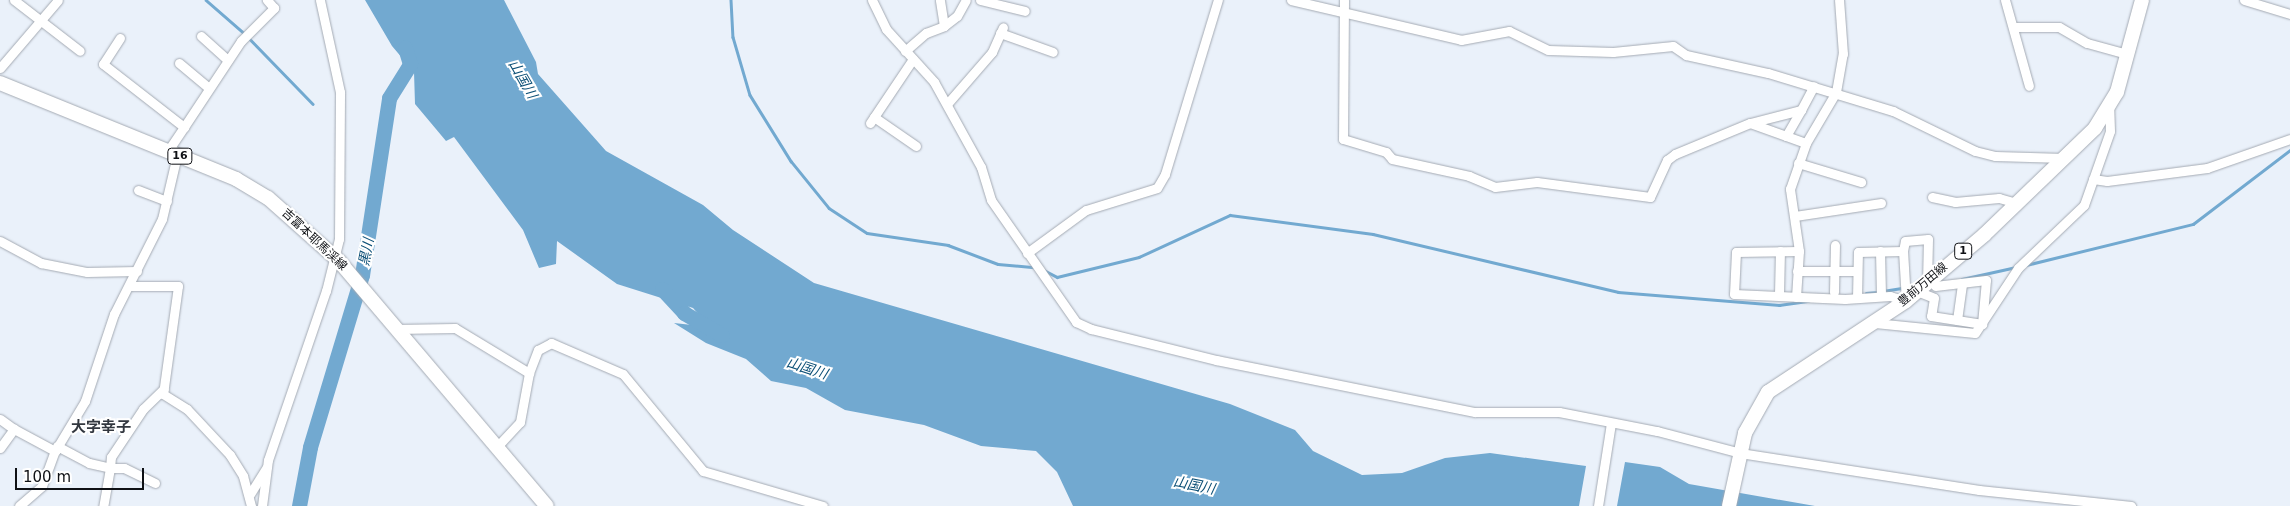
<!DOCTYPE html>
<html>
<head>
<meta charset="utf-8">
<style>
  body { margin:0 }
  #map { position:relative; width:2290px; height:506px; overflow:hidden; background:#eaf1fa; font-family:"DejaVu Sans","Noto Sans JP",sans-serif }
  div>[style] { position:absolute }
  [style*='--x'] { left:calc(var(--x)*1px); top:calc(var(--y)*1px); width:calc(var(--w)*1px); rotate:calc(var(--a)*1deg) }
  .water>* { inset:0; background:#72a9d0 }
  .stream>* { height:2.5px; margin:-1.25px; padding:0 1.25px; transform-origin:1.25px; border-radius:1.25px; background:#72a9d0 }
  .river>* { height:15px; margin:-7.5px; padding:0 7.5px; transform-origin:7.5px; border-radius:7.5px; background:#72a9d0 }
  .roads { filter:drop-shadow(0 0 1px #a4aab3) drop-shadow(0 0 1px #a4aab3) }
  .minor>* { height:9px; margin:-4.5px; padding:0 4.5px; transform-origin:4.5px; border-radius:4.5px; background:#fff }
  .primary>* { height:14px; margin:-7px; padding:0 7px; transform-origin:7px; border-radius:7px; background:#fff }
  span { translate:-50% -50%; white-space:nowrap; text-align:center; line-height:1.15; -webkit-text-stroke:4px #fff; paint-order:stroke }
  .shield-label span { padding:1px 4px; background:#fff; border:1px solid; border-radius:4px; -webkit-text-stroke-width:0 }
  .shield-label { font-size:11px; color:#0f1115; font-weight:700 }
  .street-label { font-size:12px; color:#0f1115 }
  .water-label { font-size:14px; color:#0d5077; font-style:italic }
  .quarter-label { font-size:15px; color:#32373f; font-weight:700 }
  .scale { position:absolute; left:15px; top:468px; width:129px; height:22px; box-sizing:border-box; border:2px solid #0f1115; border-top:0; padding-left:6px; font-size:15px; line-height:18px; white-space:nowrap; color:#0f1115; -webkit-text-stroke:4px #fff; paint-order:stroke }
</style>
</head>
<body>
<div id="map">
  <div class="water">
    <div style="clip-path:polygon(365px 0,504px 0,536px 62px,538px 74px,606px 151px,703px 205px,733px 230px,814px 283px,1230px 404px,1295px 430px,1313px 451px,1362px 475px,1402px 473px,1445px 458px,1490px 453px,1586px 466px,1579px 506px,1073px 506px,1057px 472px,1036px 451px,981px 446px,924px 425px,845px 410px,806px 388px,771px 381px,746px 359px,706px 343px,674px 323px,710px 327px,693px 308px,617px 284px,557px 241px,556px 264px,539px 268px,523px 230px,454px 137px,446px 141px,415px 104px,414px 72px,392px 46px)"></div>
    <div style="clip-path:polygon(1625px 462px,1660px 467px,1689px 484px,1815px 506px,1617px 506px)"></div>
  </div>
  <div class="stream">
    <div style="--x:206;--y:0;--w:50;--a:41"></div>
    <div style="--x:731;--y:0;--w:37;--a:87"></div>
    <div style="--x:733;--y:37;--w:60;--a:73.7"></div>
    <div style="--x:750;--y:95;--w:78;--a:58.2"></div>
    <div style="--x:791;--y:161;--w:60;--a:51"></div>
    <div style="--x:829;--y:208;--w:45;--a:33.3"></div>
    <div style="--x:867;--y:233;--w:82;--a:8.4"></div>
    <div style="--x:948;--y:245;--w:53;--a:20.8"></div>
    <div style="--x:998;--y:264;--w:36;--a:5"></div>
    <div style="--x:248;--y:37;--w:93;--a:45.9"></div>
    <div style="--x:2026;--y:265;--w:172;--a:-13.8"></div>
    <div style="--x:2193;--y:224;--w:122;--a:-37.3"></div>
    <div style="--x:1042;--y:269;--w:17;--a:28"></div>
    <div style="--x:1057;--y:277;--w:84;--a:-13.7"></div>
    <div style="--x:1139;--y:257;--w:100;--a:-24.8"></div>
    <div style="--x:1230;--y:215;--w:144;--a:7.6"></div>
    <div style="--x:1373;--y:234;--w:252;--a:13.3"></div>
    <div style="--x:1618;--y:292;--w:162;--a:4.6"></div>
    <div style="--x:1779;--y:305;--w:30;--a:-8"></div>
    <div style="--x:1962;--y:279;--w:55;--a:-12.5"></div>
    <div style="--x:1883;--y:291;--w:20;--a:-9"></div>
    <div style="--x:1866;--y:293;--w:12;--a:-5"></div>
  </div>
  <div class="river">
    <div style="--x:662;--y:289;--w:33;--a:47"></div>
    <div style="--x:684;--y:313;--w:44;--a:30.1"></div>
    <div style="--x:299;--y:506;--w:60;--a:-79.4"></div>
    <div style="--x:310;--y:447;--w:180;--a:-73.2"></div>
    <div style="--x:362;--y:275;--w:179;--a:-81.3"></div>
    <div style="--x:389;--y:98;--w:40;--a:-58"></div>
    <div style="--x:410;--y:64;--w:17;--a:-107"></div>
  </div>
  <div class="roads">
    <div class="minor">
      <div style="--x:14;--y:0;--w:83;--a:37.7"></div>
      <div style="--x:872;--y:0;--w:32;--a:64"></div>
      <div style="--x:886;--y:29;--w:72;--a:47.8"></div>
      <div style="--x:934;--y:82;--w:97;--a:61.1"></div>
      <div style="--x:981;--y:167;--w:34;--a:73"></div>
      <div style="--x:991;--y:200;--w:149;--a:55.1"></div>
      <div style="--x:1076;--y:322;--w:17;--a:25"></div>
      <div style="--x:1091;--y:329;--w:129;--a:13.9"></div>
      <div style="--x:1216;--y:360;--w:264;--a:11.4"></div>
      <div style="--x:1475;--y:412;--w:84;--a:0"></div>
      <div style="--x:1559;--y:412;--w:100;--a:11"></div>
      <div style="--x:1657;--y:431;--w:86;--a:14.8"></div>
      <div style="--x:1740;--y:453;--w:242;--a:8.8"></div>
      <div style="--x:1979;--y:490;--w:153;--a:6"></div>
      <div style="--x:980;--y:0;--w:46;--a:13.7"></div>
      <div style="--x:1291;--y:0;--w:175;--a:13.2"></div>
      <div style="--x:1461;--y:40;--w:49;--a:-10.6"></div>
      <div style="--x:1509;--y:31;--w:43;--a:26"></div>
      <div style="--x:1548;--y:50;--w:65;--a:1.8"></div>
      <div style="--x:1613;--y:52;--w:60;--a:-5.7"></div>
      <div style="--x:1673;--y:46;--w:16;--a:35"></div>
      <div style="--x:1686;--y:55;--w:84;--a:12.4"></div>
      <div style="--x:1768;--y:73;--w:131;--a:16.9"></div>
      <div style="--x:1893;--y:111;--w:91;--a:26"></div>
      <div style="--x:1975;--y:151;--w:21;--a:14"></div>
      <div style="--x:1995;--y:156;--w:69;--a:1.7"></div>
      <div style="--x:1344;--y:0;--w:139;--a:90.4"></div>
      <div style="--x:1343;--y:139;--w:45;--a:16.8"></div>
      <div style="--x:1386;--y:152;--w:9;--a:49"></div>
      <div style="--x:1392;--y:159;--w:79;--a:12.4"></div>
      <div style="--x:1469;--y:176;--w:28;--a:23"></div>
      <div style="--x:1495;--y:187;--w:42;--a:-6.8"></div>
      <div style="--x:1537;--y:182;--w:114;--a:7.6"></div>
      <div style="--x:1650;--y:197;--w:41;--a:-65.3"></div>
      <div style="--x:1667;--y:160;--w:10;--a:-37"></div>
      <div style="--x:1675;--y:154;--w:81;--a:-22.5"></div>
      <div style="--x:1750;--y:123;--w:53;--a:-14.3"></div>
      <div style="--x:1801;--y:110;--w:27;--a:-62"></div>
      <div style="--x:2005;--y:0;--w:89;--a:74.4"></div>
      <div style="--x:2244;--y:0;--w:48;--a:16.9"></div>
      <div style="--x:944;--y:26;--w:16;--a:-38"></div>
      <div style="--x:957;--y:16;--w:18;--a:-61"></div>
      <div style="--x:2015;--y:27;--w:44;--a:0"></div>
      <div style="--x:2059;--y:27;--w:32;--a:30"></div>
      <div style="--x:2087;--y:43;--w:41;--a:15.4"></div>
      <div style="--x:1000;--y:33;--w:56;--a:19.7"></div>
      <div style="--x:201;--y:36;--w:36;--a:42"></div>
      <div style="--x:120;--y:38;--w:31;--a:123"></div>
      <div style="--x:103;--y:64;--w:103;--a:37.9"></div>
      <div style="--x:184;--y:127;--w:29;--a:124"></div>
      <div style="--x:905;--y:51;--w:28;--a:-41"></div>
      <div style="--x:926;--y:33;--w:19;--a:-21"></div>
      <div style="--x:944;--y:26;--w:26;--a:-99"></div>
      <div style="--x:179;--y:63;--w:39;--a:40"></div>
      <div style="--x:0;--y:68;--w:89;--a:-49.5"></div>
      <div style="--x:947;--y:104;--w:69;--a:-49.1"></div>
      <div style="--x:992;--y:52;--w:27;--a:-66"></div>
      <div style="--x:874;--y:117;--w:51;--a:34.6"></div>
      <div style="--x:870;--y:123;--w:77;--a:-56.1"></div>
      <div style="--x:1750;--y:123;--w:59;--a:19.7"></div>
      <div style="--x:184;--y:127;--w:103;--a:-56.5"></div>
      <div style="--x:241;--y:41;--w:47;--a:-45"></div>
      <div style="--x:274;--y:8;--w:11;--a:-131"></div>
      <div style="--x:1786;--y:136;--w:30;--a:-60"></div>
      <div style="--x:1798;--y:163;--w:66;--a:16.8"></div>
      <div style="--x:2093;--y:179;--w:14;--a:8"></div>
      <div style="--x:2107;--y:181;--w:101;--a:-7.4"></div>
      <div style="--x:2207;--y:168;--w:88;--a:-19.3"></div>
      <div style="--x:138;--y:190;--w:31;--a:21"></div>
      <div style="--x:1932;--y:197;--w:24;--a:12"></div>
      <div style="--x:1955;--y:202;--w:44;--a:-5.2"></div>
      <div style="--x:1999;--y:198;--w:19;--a:16"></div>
      <div style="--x:1795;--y:216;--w:87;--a:-8.6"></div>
      <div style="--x:0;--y:241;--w:47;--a:28.2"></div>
      <div style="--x:41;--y:263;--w:47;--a:11.1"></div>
      <div style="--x:87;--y:272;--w:50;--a:-1.1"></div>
      <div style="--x:1799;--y:251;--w:63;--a:179.1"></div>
      <div style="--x:1736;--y:252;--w:42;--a:92.7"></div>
      <div style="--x:1734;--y:294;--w:111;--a:2.6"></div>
      <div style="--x:1845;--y:299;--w:45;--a:-3.8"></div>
      <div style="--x:1890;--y:296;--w:17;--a:17"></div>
      <div style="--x:1906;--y:301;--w:50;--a:-93.4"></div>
      <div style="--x:1880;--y:251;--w:45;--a:88.7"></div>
      <div style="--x:1027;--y:253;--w:73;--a:-36.1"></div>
      <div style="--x:1086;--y:210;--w:74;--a:-17.2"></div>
      <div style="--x:1157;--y:188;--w:16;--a:-60"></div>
      <div style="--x:1165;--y:174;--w:182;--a:-73.1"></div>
      <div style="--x:1797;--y:271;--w:60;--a:0"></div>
      <div style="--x:130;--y:286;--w:48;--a:0"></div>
      <div style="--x:178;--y:286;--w:109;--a:97.9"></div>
      <div style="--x:163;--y:394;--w:28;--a:32"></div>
      <div style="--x:187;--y:409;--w:63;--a:46.9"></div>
      <div style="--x:230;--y:455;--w:25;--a:58"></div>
      <div style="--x:243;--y:476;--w:31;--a:75"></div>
      <div style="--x:1917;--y:291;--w:18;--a:22"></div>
      <div style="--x:1934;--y:298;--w:18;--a:99"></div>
      <div style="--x:1931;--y:316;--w:52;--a:8.9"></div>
      <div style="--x:1982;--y:324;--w:44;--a:-84.8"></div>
      <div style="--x:1986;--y:280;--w:51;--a:173.3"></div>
      <div style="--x:1834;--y:292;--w:47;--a:-88.8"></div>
      <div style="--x:1779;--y:294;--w:43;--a:-88.7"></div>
      <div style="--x:1796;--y:297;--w:46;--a:-86.3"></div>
      <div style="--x:1799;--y:251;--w:63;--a:-98.3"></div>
      <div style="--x:1790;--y:189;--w:49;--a:-70.8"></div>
      <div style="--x:1806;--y:143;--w:59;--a:-59.5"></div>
      <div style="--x:1836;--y:92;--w:39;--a:-80"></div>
      <div style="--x:1843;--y:54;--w:54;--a:-94.2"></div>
      <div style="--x:1857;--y:298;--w:46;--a:-88.8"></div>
      <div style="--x:1858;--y:252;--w:45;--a:-1.3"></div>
      <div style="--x:1903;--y:251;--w:10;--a:-79"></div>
      <div style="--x:1905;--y:241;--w:23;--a:-5"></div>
      <div style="--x:1928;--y:239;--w:43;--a:91.3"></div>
      <div style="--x:1957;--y:320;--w:37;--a:-82"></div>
      <div style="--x:1875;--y:323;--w:100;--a:5.7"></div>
      <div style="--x:1975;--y:333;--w:78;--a:-56.5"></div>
      <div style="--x:2018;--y:268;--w:91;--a:-43.7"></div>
      <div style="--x:2084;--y:205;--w:78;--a:-70.6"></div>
      <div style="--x:2110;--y:131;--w:23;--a:-92"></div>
      <div style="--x:396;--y:329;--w:59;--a:-1"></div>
      <div style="--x:455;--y:328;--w:87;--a:31.3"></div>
      <div style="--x:529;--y:373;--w:50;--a:100.4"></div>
      <div style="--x:520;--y:422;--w:34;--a:133"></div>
      <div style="--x:529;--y:373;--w:25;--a:-69"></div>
      <div style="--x:538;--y:350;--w:15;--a:-28"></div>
      <div style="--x:551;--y:343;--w:78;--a:23.3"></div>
      <div style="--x:623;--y:374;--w:126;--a:50.5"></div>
      <div style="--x:703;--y:471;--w:125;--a:16.3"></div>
      <div style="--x:0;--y:419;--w:17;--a:36"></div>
      <div style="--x:57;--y:446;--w:36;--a:28"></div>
      <div style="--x:89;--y:463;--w:22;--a:13"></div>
      <div style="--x:110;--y:468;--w:39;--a:100"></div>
      <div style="--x:0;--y:448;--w:24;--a:-54"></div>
      <div style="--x:14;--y:429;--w:47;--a:28.2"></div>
      <div style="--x:155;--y:483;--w:34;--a:-154"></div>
      <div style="--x:124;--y:468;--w:14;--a:180"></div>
      <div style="--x:110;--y:468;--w:11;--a:-85"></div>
      <div style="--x:111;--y:457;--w:58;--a:-56.3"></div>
      <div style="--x:143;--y:409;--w:29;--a:-44"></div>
      <div style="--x:250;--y:494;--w:31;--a:-58"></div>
      <div style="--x:19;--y:506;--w:30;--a:-41"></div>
      <div style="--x:42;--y:486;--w:37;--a:-70"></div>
      <div style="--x:55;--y:451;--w:58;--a:-59"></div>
      <div style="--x:85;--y:401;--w:92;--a:-71.6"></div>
      <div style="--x:114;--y:314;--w:106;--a:-63.2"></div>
      <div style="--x:162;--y:219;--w:66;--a:-76.8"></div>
      <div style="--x:262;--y:506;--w:46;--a:-82.6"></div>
      <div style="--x:268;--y:460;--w:179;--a:-71.1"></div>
      <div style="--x:326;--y:291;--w:54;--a:-76"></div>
      <div style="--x:339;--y:239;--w:147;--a:-89.6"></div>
      <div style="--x:340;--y:92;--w:94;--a:-102.3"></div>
      <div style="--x:1598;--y:506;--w:84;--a:-81.1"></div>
    </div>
    <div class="primary">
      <div style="--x:0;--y:83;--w:255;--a:22.1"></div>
      <div style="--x:236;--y:179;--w:37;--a:31"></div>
      <div style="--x:268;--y:198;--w:95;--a:41.6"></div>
      <div style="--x:339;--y:261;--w:321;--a:49.7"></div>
      <div style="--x:1729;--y:506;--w:75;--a:-77.6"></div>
      <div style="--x:1745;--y:433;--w:47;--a:-60.7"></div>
      <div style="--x:1768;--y:392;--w:165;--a:-33.4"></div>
      <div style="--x:1906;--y:301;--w:102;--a:-40.2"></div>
      <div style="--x:1984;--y:235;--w:154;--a:-43.9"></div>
      <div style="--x:2095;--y:128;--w:42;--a:-58.6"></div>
      <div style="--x:2117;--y:92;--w:95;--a:-74.8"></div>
    </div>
  </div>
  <div class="shield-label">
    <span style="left:180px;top:156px">16</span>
    <span style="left:1963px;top:251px">1</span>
  </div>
  <div class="street-label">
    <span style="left:314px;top:240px;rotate:43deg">吉富本耶馬渓線</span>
    <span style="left:1923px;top:285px;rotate:-40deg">豊前万田線</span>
  </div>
  <div class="water-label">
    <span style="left:523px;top:79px;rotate:60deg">山国川</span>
    <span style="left:366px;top:252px;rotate:-79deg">黒川</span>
    <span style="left:807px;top:368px;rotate:18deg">山国川</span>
    <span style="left:1194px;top:485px;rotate:11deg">山国川</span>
  </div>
  <div class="quarter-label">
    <span style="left:101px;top:428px">大字幸子</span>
  </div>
  <div class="scale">100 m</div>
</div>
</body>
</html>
